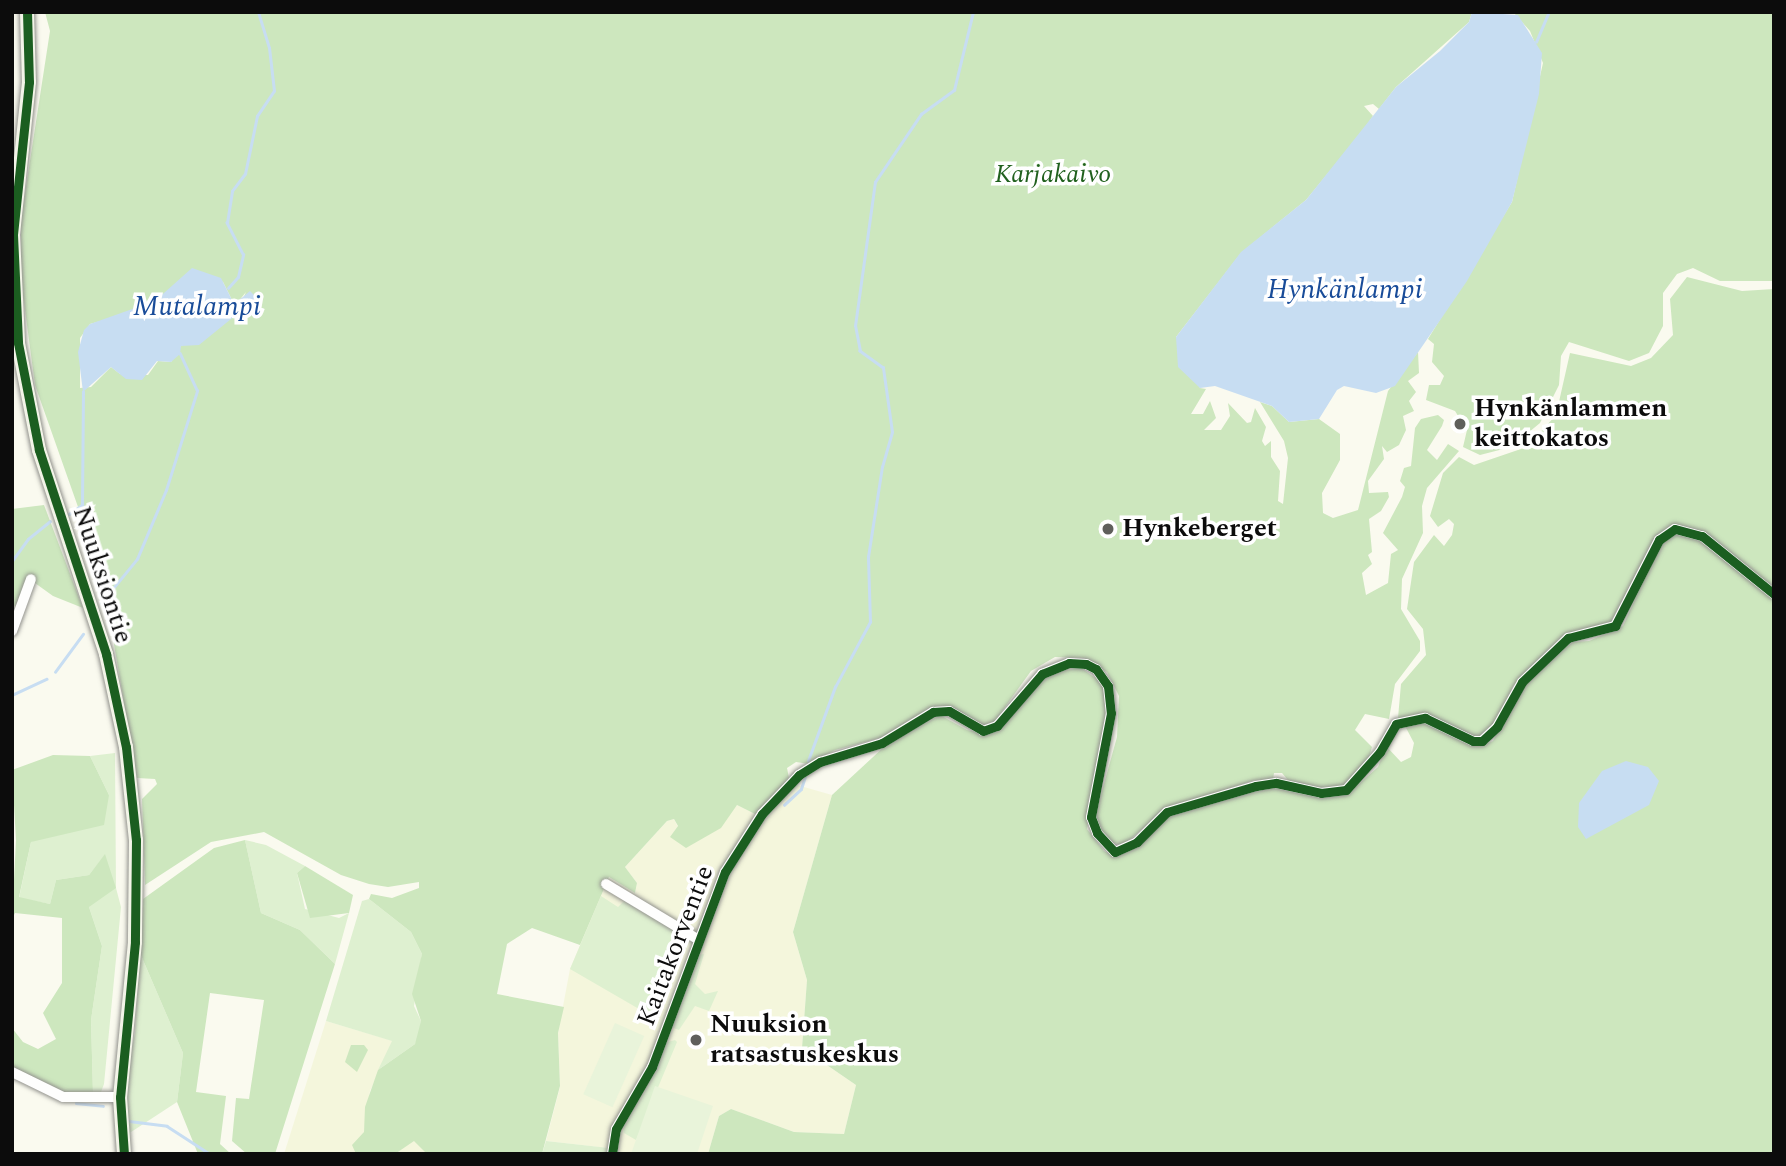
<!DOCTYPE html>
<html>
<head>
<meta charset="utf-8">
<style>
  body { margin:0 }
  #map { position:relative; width:1786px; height:1166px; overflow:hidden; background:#fafaef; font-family:Spectral,serif }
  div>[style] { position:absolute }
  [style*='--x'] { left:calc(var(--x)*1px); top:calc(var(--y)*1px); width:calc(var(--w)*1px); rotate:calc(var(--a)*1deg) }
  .farmland>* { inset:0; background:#f4f6dc }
  .green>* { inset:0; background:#def0d0 }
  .forest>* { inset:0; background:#cde7be }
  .pitch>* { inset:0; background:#e9f4da; transform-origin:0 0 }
  .water>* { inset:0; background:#c7ddf2 }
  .stream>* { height:2.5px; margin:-1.25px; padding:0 1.25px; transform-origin:1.25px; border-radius:1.25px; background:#c7ddf2 }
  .roads { filter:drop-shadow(0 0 2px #93938e) drop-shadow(0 0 2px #93938e) }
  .street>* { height:10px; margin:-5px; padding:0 5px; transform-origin:5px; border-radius:5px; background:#fefefd }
  .secondary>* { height:14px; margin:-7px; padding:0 7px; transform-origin:7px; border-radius:7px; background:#f3f4e8 }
  .cycleway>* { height:9px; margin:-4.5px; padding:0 4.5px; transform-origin:4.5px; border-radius:4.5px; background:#1b5e20 }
  .dots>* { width:19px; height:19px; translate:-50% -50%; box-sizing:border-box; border:4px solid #fff; border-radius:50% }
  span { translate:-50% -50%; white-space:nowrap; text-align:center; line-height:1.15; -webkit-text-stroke:7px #fff; paint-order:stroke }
  .park-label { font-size:26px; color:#21611e; font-style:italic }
  .poi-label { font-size:26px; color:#0c0c0c; font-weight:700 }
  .left { translate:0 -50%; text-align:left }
  .street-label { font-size:26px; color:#0c0c0c }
  .water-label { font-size:28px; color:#194c99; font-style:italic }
  .frame { position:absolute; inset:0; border:14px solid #0c0c0c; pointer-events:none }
</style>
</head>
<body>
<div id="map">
  <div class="farmland">
    <div style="clip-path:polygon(790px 783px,832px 795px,793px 932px,807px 980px,802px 1048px,856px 1085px,844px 1134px,794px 1132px,731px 1109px,719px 1116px,708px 1154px,608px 1154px,608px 1148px,546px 1141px,560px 1087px,558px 1033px,570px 969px,609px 877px,635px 893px,637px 883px,625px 867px,667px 821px,674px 819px,678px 827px,671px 837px,725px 816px,737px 805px,757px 815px)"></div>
    <div style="clip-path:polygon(326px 1021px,393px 1041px,370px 1091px,364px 1132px,356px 1154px,284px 1154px)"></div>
    <div style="clip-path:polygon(414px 1140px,427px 1154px,395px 1154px)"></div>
  </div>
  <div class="green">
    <div style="clip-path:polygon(115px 753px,116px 888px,121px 907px,104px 1084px,101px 1092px,93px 1093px,91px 1020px,102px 946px,89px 907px,105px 855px,89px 875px,56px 880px,50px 904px,19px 898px,31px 842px,109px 795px,90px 756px)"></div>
    <div style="clip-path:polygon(245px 840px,266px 845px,305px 866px,297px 873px,305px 909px,339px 918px,349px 913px,335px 964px,300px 930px,261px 913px)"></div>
    <div style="clip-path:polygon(601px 896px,618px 907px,625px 900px,689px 938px,658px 1020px,570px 969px)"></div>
    <div style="clip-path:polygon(369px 899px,411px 932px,422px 954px,414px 1006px,421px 1021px,420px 1035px,415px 1044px,378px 1070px,392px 1041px,326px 1021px,362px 901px)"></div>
    <div style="clip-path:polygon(140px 953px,183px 1053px,177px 1102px,128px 1134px,127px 1072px,135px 1033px)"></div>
    <div style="clip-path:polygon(704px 954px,695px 984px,705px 994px,718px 991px,709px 1011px,695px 1006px,679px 1030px,671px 1027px,696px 955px)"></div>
    <div style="clip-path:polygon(675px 1040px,677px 1042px,636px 1140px,624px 1133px,623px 1125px,644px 1093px,665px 1043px)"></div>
    <div style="clip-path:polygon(546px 1141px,609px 1148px,608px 1154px,542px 1154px)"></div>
  </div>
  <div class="forest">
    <div style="clip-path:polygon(evenodd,45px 12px,1472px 12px,1469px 22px,1396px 87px,1379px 109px,1373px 104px,1364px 106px,1373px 116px,1361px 133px,1306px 200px,1241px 253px,1176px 337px,1200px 388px,1206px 389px,1191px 414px,1203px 414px,1210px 401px,1216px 418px,1204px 430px,1221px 430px,1230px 416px,1228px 403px,1247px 423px,1251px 422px,1255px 408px,1266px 427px,1262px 441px,1265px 446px,1271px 441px,1271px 457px,1280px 471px,1278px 501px,1283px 504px,1288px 458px,1284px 441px,1260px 402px,1272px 406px,1289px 422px,1319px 419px,1340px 434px,1340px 460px,1322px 493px,1323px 513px,1333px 518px,1358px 510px,1388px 391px,1418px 352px,1419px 373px,1408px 381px,1416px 392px,1409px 401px,1414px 411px,1403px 416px,1406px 430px,1399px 445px,1387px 452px,1382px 446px,1384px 459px,1368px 481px,1369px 493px,1388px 492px,1389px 497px,1381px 511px,1369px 519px,1372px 552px,1368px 555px,1372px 564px,1362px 573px,1366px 595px,1388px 583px,1391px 554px,1398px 550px,1383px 533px,1402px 497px,1405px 487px,1400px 481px,1404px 468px,1411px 466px,1415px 428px,1421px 419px,1438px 415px,1444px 420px,1442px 426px,1427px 450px,1437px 460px,1448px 444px,1459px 451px,1427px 488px,1422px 506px,1423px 533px,1402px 579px,1401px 609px,1420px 641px,1420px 651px,1395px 684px,1389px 719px,1365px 714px,1355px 730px,1372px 747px,1368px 760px,1348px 785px,1318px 789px,1292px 785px,1282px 773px,1274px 773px,1273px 780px,1255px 780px,1166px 809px,1123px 845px,1109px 842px,1097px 825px,1097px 809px,1117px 737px,1119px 696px,1107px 672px,1084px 658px,1055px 657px,1031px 671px,995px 721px,982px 726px,951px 708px,937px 706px,887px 736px,835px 750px,809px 764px,796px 762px,787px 768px,790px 783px,757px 815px,737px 805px,721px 828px,686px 848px,670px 837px,678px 826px,674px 819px,667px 821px,625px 867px,637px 883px,635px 893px,609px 877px,580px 945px,532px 928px,507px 944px,497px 994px,564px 1007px,558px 1033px,560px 1086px,542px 1154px,427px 1154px,414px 1141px,395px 1154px,356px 1154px,352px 1145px,364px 1132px,365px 1107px,378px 1070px,415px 1044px,421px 1021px,412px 994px,422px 954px,411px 932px,369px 899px,371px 894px,392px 898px,419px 888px,419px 882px,388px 887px,369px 884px,341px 875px,264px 832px,211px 842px,145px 885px,142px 799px,157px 784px,155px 779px,137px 778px,102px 575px,35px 385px,21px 280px,21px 219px,50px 31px,45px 12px,202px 272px,223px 282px,232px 300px,238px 302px,246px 292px,236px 315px,181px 346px,171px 362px,158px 361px,148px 375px,120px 374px,111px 367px,91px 387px,80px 388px,80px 338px,90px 324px,133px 312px,202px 272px)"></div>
    <div style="clip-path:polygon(1513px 12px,1774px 12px,1774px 281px,1720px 281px,1693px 268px,1677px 274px,1663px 293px,1663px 326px,1649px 353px,1629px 361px,1569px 342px,1561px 356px,1559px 385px,1540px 423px,1511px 447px,1480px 455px,1463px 447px,1467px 430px,1455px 411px,1426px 400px,1429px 385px,1440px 385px,1444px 376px,1432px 362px,1434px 344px,1428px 339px,1512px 202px,1543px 63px,1530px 31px)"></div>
    <div style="clip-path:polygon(1687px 277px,1742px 291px,1774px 289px,1774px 590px,1698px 530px,1675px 525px,1655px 537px,1609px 626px,1573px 633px,1534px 665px,1513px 686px,1492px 731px,1476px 737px,1433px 718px,1398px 718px,1401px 684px,1426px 655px,1423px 629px,1407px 609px,1414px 562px,1434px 535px,1444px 546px,1452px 535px,1454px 524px,1449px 519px,1438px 527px,1430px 516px,1443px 473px,1459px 457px,1474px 465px,1527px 447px,1556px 415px,1570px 353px,1631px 366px,1651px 358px,1673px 335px,1670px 299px)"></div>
    <div style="clip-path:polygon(44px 505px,83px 608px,53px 596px,28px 578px,17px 611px,12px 601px,12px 509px)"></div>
    <div style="clip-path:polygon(1672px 534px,1701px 539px,1774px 598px,1774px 1154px,708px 1154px,719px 1116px,731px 1109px,794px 1132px,844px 1134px,856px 1085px,802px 1048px,807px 980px,793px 932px,832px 795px,886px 745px,940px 715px,967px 730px,987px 734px,1004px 726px,1029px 692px,1053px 672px,1081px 668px,1104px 684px,1106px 713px,1087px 829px,1104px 851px,1114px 856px,1143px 843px,1163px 819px,1181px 810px,1256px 790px,1279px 788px,1333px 797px,1350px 792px,1378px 767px,1386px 746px,1401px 762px,1411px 757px,1414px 743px,1404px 724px,1433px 723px,1481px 746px,1493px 741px,1517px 693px,1556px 655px,1573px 642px,1589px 641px,1623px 626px,1660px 543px)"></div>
    <div style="clip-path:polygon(53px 755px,90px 756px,109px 795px,104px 825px,31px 842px,19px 897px,50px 904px,56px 880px,89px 875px,105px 854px,116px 888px,89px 907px,102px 946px,91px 1020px,93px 1093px,65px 1093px,12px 1067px,12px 1028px,23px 1042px,38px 1049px,56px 1039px,43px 1013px,62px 983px,62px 918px,15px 913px,12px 919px,16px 840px,12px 770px)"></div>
    <div style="clip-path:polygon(245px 840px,261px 913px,300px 930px,335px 964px,275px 1154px,247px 1154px,232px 1141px,236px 1098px,249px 1099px,264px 1000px,210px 993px,196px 1092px,226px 1096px,220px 1144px,231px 1154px,198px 1154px,177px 1102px,183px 1053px,140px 953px,143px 899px,214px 848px)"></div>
    <div style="clip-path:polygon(305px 866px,353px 895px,349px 913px,310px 918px,297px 873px)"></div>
    <div style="clip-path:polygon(351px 1045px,364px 1045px,368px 1050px,357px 1072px,345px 1062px)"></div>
  </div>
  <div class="pitch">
    <div style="left:615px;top:1023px;width:32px;height:78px;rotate:24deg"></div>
    <div style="clip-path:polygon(655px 1086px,713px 1106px,697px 1154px,631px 1154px)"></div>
  </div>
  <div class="water">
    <div style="clip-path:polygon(1472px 12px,1518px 15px,1542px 53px,1539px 94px,1512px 202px,1467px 281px,1395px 386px,1376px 393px,1344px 386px,1337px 390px,1319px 419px,1289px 422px,1272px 406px,1215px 386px,1200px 388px,1178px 367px,1176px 337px,1241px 252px,1306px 200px,1396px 87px,1440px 51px,1469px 22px)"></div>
    <div style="clip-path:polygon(192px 268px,221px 278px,232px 300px,238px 301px,250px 291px,258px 299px,256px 307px,236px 315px,199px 345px,181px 346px,180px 354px,171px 362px,157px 361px,142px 380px,126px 379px,111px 367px,83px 392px,78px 352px,84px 330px,90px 324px,155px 301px)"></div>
    <div style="clip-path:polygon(1626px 761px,1648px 767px,1659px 781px,1649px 805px,1586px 839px,1578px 827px,1579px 803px,1602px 771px)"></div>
  </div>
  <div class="stream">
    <div style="--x:1536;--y:42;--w:33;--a:-67"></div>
    <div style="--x:228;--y:288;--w:15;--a:-48"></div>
    <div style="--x:238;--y:277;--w:23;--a:-77"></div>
    <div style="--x:243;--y:255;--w:36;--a:-117"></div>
    <div style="--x:227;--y:223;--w:32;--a:-81"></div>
    <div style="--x:232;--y:191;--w:21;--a:-53"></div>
    <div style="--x:245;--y:174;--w:59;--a:-78.3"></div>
    <div style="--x:257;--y:116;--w:30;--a:-56"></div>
    <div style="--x:274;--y:91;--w:43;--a:-96.6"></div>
    <div style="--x:269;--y:48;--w:38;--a:-107"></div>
    <div style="--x:69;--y:514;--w:16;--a:-35"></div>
    <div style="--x:82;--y:505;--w:113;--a:-89.5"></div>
    <div style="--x:12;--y:561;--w:27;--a:-54"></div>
    <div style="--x:28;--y:539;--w:28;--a:-39"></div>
    <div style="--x:101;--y:603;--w:57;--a:-50.7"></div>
    <div style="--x:137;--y:559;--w:75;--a:-67.2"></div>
    <div style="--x:166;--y:490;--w:104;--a:-72.6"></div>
    <div style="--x:197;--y:391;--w:41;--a:-114.7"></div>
    <div style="--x:55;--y:672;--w:47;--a:-53.6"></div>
    <div style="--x:12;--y:695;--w:38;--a:-25"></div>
    <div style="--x:808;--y:761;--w:79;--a:-70"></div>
    <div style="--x:835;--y:687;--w:74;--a:-61.7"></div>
    <div style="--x:870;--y:622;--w:65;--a:-91.8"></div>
    <div style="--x:868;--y:557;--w:91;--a:-81.2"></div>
    <div style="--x:882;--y:467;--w:36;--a:-74"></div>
    <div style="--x:892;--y:432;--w:65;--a:-98"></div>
    <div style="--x:883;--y:368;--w:29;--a:-144"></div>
    <div style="--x:860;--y:351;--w:25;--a:-101"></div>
    <div style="--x:855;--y:326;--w:145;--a:-82.1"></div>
    <div style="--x:875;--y:182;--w:82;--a:-55.9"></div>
    <div style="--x:921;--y:114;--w:41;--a:-36"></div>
    <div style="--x:954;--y:90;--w:80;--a:-76.3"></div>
    <div style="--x:784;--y:805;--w:23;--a:-43"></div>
    <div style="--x:801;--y:789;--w:16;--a:-72"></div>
    <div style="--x:76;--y:1103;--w:27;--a:6"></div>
    <div style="--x:129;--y:1121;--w:38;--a:7"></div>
    <div style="--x:167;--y:1126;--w:51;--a:33.1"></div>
  </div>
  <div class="roads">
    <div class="street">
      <div style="--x:12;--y:631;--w:55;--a:-69.9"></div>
      <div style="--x:606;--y:884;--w:106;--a:31.1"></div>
      <div style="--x:12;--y:1072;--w:57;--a:26.1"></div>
      <div style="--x:63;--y:1097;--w:57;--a:0"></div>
      <div style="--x:612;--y:1154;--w:25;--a:-81"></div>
      <div style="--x:616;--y:1129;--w:72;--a:-59.9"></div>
      <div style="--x:652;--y:1067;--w:208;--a:-69.5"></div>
      <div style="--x:725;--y:872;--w:69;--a:-57.5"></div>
      <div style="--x:762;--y:814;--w:54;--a:-46.5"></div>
      <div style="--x:799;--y:775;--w:25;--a:-32"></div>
      <div style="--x:820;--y:762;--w:65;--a:-17"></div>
      <div style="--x:882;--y:743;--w:60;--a:-31.3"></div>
      <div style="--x:933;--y:712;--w:16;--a:-4"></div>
      <div style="--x:949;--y:711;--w:39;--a:30"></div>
      <div style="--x:983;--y:731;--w:15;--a:-20"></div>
      <div style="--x:997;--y:726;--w:69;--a:-49.1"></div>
      <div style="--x:1042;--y:674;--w:29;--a:-22"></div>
      <div style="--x:1069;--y:663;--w:17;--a:3"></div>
      <div style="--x:1086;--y:664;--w:11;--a:27"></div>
      <div style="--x:1096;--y:669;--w:21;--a:55"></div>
      <div style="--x:1108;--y:686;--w:27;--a:84"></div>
      <div style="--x:1111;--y:713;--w:106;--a:100.9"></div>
      <div style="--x:1091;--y:817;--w:17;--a:69"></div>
      <div style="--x:1097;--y:833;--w:26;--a:47"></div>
      <div style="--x:1115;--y:852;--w:24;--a:-24"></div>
      <div style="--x:1137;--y:842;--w:42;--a:-45"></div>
      <div style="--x:1167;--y:812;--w:93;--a:-16.3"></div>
      <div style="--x:1256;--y:786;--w:20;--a:-9"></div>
      <div style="--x:1276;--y:783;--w:46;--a:12.5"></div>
      <div style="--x:1321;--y:793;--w:25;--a:-7"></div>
      <div style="--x:1346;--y:790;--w:51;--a:-48.2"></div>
      <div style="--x:1380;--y:752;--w:32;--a:-60"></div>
      <div style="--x:1396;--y:724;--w:30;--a:-12"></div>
      <div style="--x:1425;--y:718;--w:53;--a:25.6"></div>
      <div style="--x:1473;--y:741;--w:9;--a:0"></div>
      <div style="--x:1482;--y:741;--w:21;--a:-43"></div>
      <div style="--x:1497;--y:727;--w:51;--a:-60.9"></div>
      <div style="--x:1522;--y:682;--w:64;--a:-43.7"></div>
      <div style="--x:1568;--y:638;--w:49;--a:-14.3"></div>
      <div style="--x:1615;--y:626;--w:97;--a:-62.9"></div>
      <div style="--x:1659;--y:540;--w:19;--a:-35"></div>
      <div style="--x:1675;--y:529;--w:28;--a:15"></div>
      <div style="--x:1702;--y:536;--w:92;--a:38.9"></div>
    </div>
    <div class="secondary">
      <div style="--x:27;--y:12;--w:70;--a:88.4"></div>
      <div style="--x:29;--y:82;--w:154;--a:96"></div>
      <div style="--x:13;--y:235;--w:108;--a:87.3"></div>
      <div style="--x:18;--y:343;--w:109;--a:78.9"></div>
      <div style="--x:39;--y:450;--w:215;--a:71.8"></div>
      <div style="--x:106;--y:654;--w:95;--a:77.9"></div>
      <div style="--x:126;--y:747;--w:94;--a:83.9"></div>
      <div style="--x:136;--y:840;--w:102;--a:90.6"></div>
      <div style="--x:135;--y:942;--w:156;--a:95.5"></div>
      <div style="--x:120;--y:1097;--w:57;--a:86"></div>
    </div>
  </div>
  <div class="cycleway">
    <div style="--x:27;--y:12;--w:70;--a:88.4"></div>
    <div style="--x:29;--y:82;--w:154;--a:96"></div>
    <div style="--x:13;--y:235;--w:108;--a:87.3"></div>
    <div style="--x:18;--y:343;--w:109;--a:78.9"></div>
    <div style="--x:39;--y:450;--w:215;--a:71.8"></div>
    <div style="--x:106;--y:654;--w:95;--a:77.9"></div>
    <div style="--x:126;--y:747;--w:94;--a:83.9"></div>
    <div style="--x:136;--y:840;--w:102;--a:90.6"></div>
    <div style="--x:135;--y:942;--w:156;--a:95.5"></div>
    <div style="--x:120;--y:1097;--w:57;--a:86"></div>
    <div style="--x:612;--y:1154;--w:25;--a:-81"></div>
    <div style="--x:616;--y:1129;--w:72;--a:-59.9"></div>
    <div style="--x:652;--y:1067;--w:208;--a:-69.5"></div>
    <div style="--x:725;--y:872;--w:69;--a:-57.5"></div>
    <div style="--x:762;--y:814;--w:54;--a:-46.5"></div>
    <div style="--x:799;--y:775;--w:25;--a:-32"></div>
    <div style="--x:820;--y:762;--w:65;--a:-17"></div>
    <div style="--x:882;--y:743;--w:60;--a:-31.3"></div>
    <div style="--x:933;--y:712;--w:16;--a:-4"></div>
    <div style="--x:949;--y:711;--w:39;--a:30"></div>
    <div style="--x:983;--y:731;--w:15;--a:-20"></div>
    <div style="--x:997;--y:726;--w:69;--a:-49.1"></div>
    <div style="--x:1042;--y:674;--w:29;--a:-22"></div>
    <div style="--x:1069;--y:663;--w:17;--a:3"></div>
    <div style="--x:1086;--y:664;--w:11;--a:27"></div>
    <div style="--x:1096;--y:669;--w:21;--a:55"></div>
    <div style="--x:1108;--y:686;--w:27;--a:84"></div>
    <div style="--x:1111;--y:713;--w:106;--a:100.9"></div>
    <div style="--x:1091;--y:817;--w:17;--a:69"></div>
    <div style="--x:1097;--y:833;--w:26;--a:47"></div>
    <div style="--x:1115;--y:852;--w:24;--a:-24"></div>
    <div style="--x:1137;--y:842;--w:42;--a:-45"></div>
    <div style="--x:1167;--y:812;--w:93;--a:-16.3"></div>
    <div style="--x:1256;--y:786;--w:20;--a:-9"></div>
    <div style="--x:1276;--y:783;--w:46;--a:12.5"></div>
    <div style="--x:1321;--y:793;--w:25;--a:-7"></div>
    <div style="--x:1346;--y:790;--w:51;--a:-48.2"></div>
    <div style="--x:1380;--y:752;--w:32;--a:-60"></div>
    <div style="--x:1396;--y:724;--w:30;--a:-12"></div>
    <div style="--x:1425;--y:718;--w:53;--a:25.6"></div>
    <div style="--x:1473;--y:741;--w:9;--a:0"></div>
    <div style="--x:1482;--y:741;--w:21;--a:-43"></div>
    <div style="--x:1497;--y:727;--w:51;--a:-60.9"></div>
    <div style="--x:1522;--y:682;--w:64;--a:-43.7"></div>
    <div style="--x:1568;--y:638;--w:49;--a:-14.3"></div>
    <div style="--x:1615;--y:626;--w:97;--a:-62.9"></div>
    <div style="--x:1659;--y:540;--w:19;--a:-35"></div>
    <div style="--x:1675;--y:529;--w:28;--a:15"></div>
    <div style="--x:1702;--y:536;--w:92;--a:38.9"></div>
  </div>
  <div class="dots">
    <div style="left:1460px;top:424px;background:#5f5f5b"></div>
    <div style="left:1108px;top:529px;background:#5f5f5b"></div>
    <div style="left:696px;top:1040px;background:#5f5f5b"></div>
  </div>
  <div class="park-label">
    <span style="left:1053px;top:175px">Karjakaivo</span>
  </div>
  <div class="poi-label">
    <span class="left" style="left:1474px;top:424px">Hynkänlammen<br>keittokatos</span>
    <span class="left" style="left:1122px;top:529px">Hynkeberget</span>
    <span class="left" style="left:710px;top:1040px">Nuuksion<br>ratsastuskeskus</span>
  </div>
  <div class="street-label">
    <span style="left:102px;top:575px;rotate:72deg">Nuuksiontie</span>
    <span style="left:676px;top:946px;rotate:-69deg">Kaitakorventie</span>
  </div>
  <div class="water-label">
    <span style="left:1345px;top:290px">Hynkänlampi</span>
    <span style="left:197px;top:307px">Mutalampi</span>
  </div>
  <div class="frame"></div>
</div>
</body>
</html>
